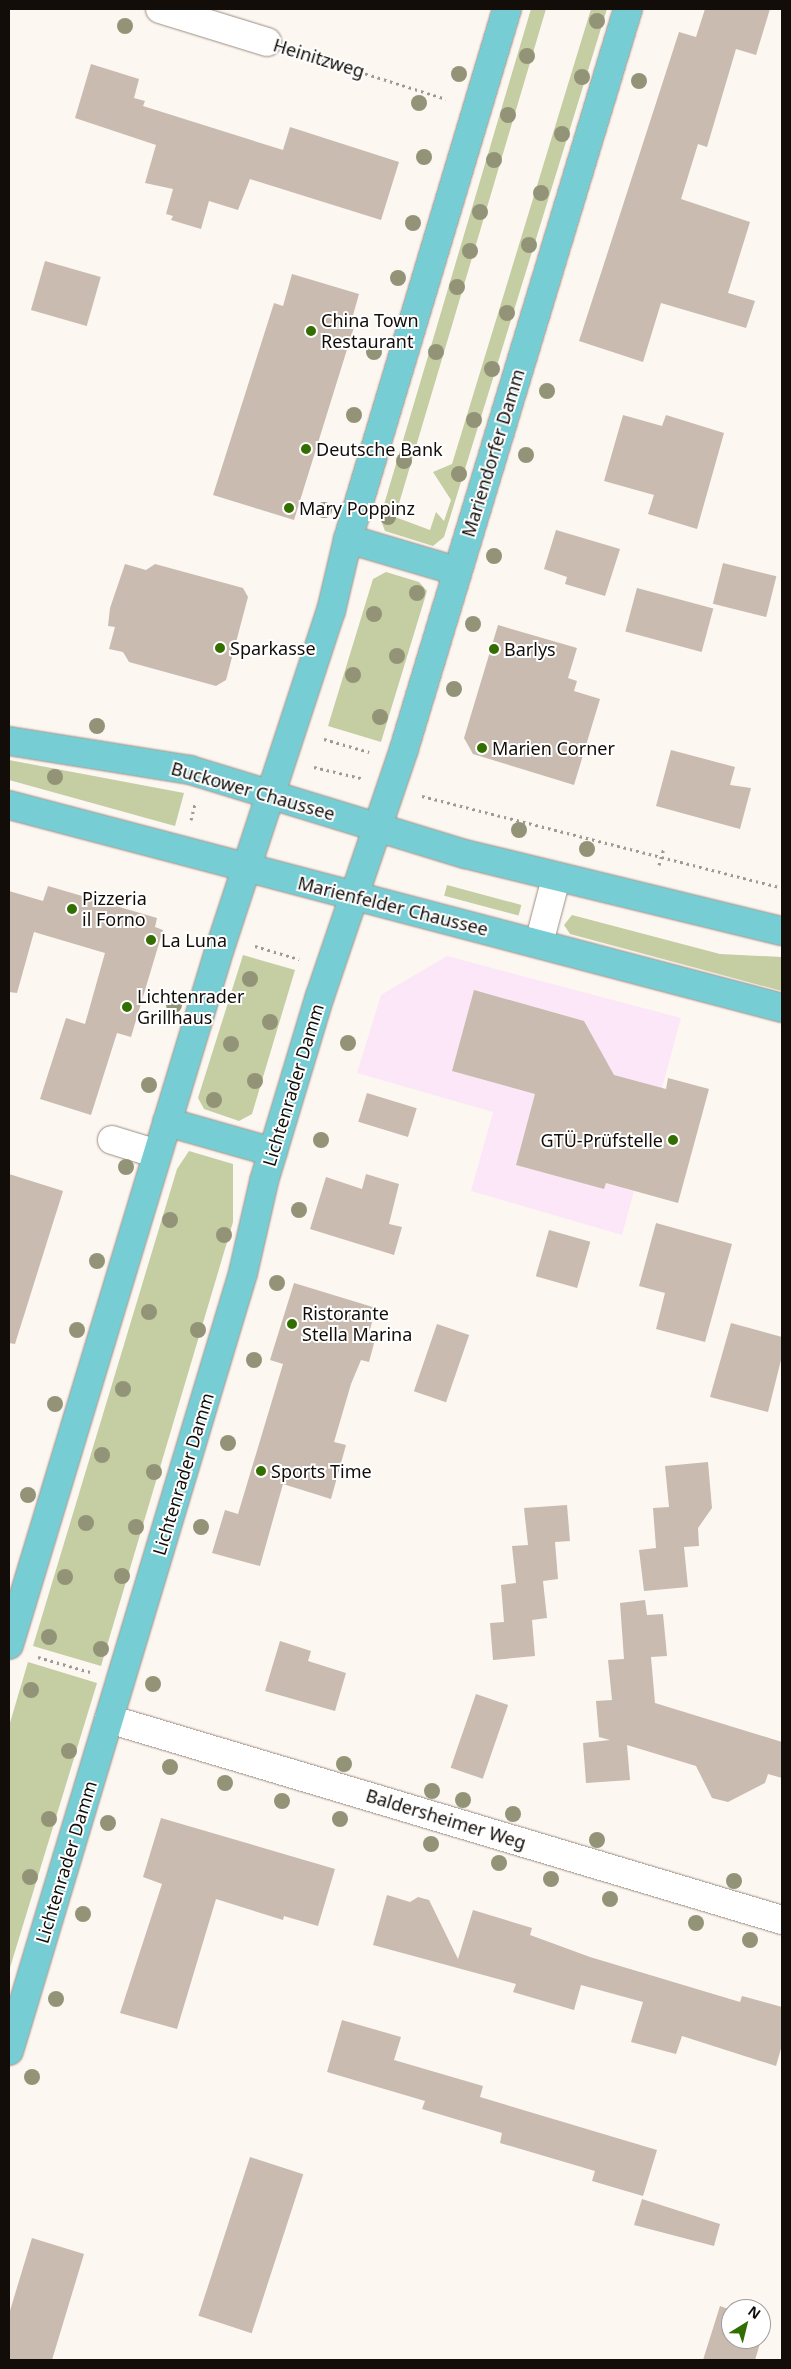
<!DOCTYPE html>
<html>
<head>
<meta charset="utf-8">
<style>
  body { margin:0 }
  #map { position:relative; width:791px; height:2369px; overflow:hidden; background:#fdf7f2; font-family:"Noto Sans",sans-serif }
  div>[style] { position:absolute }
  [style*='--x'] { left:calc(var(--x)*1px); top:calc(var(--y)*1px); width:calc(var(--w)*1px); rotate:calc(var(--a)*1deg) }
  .commercial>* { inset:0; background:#fbe7f7 }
  .green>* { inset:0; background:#c5cda2; transform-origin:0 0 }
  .building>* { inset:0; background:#c9bbaf; transform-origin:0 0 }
  .path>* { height:3px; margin-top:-1.5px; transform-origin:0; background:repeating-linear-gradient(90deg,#9f9a95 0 2.5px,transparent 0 6.5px) }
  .roads { filter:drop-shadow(0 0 1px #9b8d82) drop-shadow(0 0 1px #9b8d82) }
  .minor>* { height:28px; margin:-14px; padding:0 14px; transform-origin:14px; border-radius:14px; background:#fff }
  .major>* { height:28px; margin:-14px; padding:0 14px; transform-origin:14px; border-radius:14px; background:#77cdd4 }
  .trees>* { width:16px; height:16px; margin:-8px; border-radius:50%; background:#939477 }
  .dots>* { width:14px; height:14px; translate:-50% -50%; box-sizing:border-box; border:2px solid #fff; border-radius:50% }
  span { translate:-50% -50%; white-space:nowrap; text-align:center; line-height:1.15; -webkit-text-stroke:4px #fff; paint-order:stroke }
  .street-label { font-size:18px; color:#120d09 }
  .poi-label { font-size:18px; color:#120d09 }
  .left { translate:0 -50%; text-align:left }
  .right { translate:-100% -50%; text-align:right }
  .frame { position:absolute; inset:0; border:10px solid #120d09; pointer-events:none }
  .north { position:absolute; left:721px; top:2299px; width:50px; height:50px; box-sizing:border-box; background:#fff; border:1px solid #a09e9d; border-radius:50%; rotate:36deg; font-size:14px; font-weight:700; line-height:20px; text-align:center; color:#120d09 }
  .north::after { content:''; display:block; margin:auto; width:18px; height:22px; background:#336f00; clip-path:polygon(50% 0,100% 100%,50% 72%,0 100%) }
</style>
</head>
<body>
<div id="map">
  <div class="commercial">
    <div style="clip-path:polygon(447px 956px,681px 1018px,622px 1235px,471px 1191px,493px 1112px,357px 1073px,381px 995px)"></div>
  </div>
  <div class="green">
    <div style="clip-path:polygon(531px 9px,546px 9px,395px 517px,430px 530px,436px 512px,444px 521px,451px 500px,433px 472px,452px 464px,591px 9px,607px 9px,444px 537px,433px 546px,385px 531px,380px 518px)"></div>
    <div style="clip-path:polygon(386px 572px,419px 582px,427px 591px,381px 742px,328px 726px,373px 579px)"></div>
    <div style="clip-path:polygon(9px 760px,184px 793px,175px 826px,9px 780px)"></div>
    <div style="left:447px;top:885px;width:77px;height:11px;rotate:15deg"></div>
    <div style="clip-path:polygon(572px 915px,720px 954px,782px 957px,782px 991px,570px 934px,564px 925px)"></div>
    <div style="clip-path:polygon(243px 955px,295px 970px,252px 1114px,239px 1121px,204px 1109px,198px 1098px)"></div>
    <div style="clip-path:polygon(189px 1151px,233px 1164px,233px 1222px,101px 1666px,33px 1646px,177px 1169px)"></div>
    <div style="clip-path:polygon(28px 1662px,97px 1683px,9px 1971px,9px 1726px)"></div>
  </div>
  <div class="building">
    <div style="clip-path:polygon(705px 9px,770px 9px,756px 55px,736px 49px,707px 147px,698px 144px,681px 199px,750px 222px,728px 293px,755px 301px,746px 328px,661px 303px,643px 362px,579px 341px,679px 32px,696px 37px)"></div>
    <div style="clip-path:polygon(91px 64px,139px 79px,134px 98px,145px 101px,143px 106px,283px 150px,290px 127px,399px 162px,381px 220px,250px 179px,238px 210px,209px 201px,201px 229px,171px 220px,173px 216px,166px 214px,173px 189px,145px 183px,156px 145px,75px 118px)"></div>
    <div style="left:45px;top:261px;width:58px;height:51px;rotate:16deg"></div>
    <div style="clip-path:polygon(292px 274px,359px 294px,350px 326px,354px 327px,294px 520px,213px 495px,274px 303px,283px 306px)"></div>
    <div style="clip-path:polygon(623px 415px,662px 426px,666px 415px,724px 433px,697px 529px,648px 514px,654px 495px,604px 481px)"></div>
    <div style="clip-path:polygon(556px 530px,620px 549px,605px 596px,565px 584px,567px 577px,544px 569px)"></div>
    <div style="left:723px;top:563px;width:55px;height:42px;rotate:14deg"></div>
    <div style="clip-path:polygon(125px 564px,146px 570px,155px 564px,243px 588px,248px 597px,226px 680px,216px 686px,129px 662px,123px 652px,109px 649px,115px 627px,108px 626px,110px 608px)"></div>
    <div style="left:637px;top:588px;width:79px;height:45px;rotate:15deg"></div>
    <div style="clip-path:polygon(498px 625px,577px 648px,568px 678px,577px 681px,574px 691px,600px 699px,574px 785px,473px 754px,464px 738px)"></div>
    <div style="clip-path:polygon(671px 750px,735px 767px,730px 785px,751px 788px,740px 829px,656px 806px)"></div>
    <div style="clip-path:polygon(48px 886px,157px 918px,155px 927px,163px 930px,131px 1037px,117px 1033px,91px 1115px,40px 1099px,66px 1018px,85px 1024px,105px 953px,34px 932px,17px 993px,9px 992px,9px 891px,43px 901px)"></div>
    <div style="clip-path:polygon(474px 990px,584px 1021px,614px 1075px,666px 1089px,668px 1078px,709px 1089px,678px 1203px,606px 1183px,604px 1189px,516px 1165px,535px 1094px,452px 1071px)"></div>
    <div style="left:367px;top:1093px;width:52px;height:30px;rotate:17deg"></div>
    <div style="clip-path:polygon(9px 1174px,63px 1191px,15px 1344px,9px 1343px)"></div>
    <div style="clip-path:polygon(366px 1174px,399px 1184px,389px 1224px,402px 1227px,394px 1255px,310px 1229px,326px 1177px,362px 1189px)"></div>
    <div style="clip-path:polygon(656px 1223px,732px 1244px,705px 1342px,656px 1329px,665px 1293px,639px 1286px)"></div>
    <div style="left:549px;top:1230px;width:43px;height:48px;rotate:16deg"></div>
    <div style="clip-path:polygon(294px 1283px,376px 1308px,369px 1333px,376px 1336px,369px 1362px,361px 1360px,351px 1384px,334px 1442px,346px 1445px,331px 1499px,283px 1484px,260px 1566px,212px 1553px,225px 1510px,238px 1514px,283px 1364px,270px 1360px)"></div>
    <div style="clip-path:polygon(731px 1323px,782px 1337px,782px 1356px,768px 1412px,710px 1397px)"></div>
    <div style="left:437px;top:1324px;width:34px;height:71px;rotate:19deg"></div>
    <div style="clip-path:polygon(708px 1462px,712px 1508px,698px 1528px,699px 1546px,684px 1547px,688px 1587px,644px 1591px,639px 1550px,656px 1548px,653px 1508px,669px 1507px,665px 1466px)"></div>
    <div style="clip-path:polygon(567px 1505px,570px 1541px,555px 1542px,558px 1579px,543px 1581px,547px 1618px,532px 1620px,535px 1656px,493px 1660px,490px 1623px,504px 1622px,501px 1585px,516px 1583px,512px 1546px,528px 1545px,524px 1508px)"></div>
    <div style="clip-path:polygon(645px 1600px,647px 1615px,663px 1614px,667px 1656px,651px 1657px,655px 1703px,782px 1742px,782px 1778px,768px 1774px,765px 1783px,728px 1802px,712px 1798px,696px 1766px,627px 1745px,630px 1780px,586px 1783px,583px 1743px,610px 1740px,599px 1737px,596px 1701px,612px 1700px,608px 1660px,624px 1659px,620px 1603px)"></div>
    <div style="clip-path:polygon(280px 1641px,311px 1651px,308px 1661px,346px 1673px,335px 1711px,265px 1691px)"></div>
    <div style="left:476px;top:1694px;width:34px;height:78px;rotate:19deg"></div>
    <div style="clip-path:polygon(161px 1818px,335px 1869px,318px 1926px,284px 1916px,283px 1920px,216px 1899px,177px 2029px,120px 2013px,162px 1884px,143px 1877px)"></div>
    <div style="clip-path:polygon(387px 1895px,410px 1902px,418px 1897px,429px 1900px,458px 1959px,473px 1910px,532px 1928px,530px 1935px,590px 1957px,740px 2002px,742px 1996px,782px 2007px,782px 2045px,776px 2066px,682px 2036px,676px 2054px,631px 2042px,643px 2002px,581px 1985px,574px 2010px,513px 1992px,516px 1984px,373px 1945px)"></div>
    <div style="clip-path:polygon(342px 2020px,401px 2037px,394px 2060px,483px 2086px,480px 2097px,657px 2150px,643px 2196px,592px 2181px,595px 2171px,500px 2143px,502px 2133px,422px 2109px,425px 2101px,327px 2072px)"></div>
    <div style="left:250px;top:2157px;width:56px;height:167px;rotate:18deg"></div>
    <div style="clip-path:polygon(642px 2199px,720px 2224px,714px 2246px,634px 2225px)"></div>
    <div style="clip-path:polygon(32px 2238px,84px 2254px,52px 2360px,9px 2360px,9px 2314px)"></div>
    <div style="clip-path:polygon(720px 2306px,731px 2310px,731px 2339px,761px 2339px,761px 2319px,767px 2321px,755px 2360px,703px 2360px)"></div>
  </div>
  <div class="path">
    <div style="--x:297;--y:52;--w:156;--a:17.5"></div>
    <div style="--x:324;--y:739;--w:47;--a:16.1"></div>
    <div style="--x:314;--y:767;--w:48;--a:13.2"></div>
    <div style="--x:422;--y:796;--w:372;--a:14.3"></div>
    <div style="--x:191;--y:820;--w:16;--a:-76"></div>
    <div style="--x:659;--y:865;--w:19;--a:-74"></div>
    <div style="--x:255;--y:946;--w:46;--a:16.5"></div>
    <div style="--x:38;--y:1657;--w:54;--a:16.1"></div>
  </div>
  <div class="roads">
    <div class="minor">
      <div style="--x:160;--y:9;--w:112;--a:17.1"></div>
      <div style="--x:539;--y:943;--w:67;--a:-75.3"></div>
      <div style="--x:112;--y:1140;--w:47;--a:17.3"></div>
      <div style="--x:109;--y:1719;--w:702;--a:16.63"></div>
    </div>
    <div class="major">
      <div style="--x:348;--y:539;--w:114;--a:16.4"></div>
      <div style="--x:9;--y:741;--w:183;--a:9.1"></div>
      <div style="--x:190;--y:770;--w:288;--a:17"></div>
      <div style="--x:465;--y:854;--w:326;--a:13.7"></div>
      <div style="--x:9;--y:805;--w:799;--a:14.71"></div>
      <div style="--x:167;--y:1122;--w:110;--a:15.8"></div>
      <div style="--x:9;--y:1645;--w:728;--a:-73.16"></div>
      <div style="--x:220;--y:948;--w:355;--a:-71.8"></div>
      <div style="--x:331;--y:611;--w:74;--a:-76.7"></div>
      <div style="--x:348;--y:539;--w:553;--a:-73.3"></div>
      <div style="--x:9;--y:2051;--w:812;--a:-73.26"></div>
      <div style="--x:243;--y:1273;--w:94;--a:-77.1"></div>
      <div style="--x:264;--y:1181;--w:193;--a:-73.2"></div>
      <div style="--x:320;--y:996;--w:261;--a:-71.2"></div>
      <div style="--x:404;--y:749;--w:773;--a:-73.16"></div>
    </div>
  </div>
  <div class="trees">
    <div style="left:597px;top:21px"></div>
    <div style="left:125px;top:26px"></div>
    <div style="left:527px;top:56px"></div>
    <div style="left:459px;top:74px"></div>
    <div style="left:582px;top:77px"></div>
    <div style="left:639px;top:81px"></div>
    <div style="left:419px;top:103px"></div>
    <div style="left:508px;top:115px"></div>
    <div style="left:562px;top:134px"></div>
    <div style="left:424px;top:157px"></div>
    <div style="left:494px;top:160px"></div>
    <div style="left:541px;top:193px"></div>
    <div style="left:480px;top:212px"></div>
    <div style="left:413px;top:223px"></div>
    <div style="left:529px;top:245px"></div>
    <div style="left:470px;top:251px"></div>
    <div style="left:398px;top:278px"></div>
    <div style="left:457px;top:287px"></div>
    <div style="left:507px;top:313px"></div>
    <div style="left:374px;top:352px"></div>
    <div style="left:436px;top:352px"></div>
    <div style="left:492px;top:369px"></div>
    <div style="left:547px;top:391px"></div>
    <div style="left:354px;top:415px"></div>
    <div style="left:474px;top:420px"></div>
    <div style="left:526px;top:455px"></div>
    <div style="left:404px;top:461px"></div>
    <div style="left:459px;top:474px"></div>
    <div style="left:324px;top:510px"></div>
    <div style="left:388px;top:517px"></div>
    <div style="left:494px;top:556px"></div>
    <div style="left:417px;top:593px"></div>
    <div style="left:374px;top:614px"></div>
    <div style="left:473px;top:624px"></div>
    <div style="left:397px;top:656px"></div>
    <div style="left:353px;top:675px"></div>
    <div style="left:454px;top:689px"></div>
    <div style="left:380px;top:717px"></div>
    <div style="left:97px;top:726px"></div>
    <div style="left:55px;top:777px"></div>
    <div style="left:519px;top:830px"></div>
    <div style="left:587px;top:849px"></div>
    <div style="left:250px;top:979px"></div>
    <div style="left:174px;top:1005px"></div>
    <div style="left:270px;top:1022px"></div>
    <div style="left:348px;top:1043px"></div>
    <div style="left:231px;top:1044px"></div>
    <div style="left:255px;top:1081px"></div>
    <div style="left:149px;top:1085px"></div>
    <div style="left:214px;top:1100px"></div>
    <div style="left:321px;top:1140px"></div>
    <div style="left:126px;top:1167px"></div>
    <div style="left:299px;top:1210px"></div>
    <div style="left:170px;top:1220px"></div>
    <div style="left:224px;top:1235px"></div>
    <div style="left:97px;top:1261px"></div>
    <div style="left:277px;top:1283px"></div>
    <div style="left:149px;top:1312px"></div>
    <div style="left:77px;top:1330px"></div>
    <div style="left:198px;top:1330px"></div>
    <div style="left:254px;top:1360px"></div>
    <div style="left:123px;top:1389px"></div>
    <div style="left:55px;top:1404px"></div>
    <div style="left:228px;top:1443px"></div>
    <div style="left:102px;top:1455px"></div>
    <div style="left:154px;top:1472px"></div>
    <div style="left:28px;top:1495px"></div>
    <div style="left:86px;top:1523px"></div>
    <div style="left:136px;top:1527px"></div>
    <div style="left:201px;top:1527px"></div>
    <div style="left:122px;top:1576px"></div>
    <div style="left:65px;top:1577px"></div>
    <div style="left:49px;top:1637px"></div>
    <div style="left:101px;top:1649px"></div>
    <div style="left:153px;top:1684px"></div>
    <div style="left:31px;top:1690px"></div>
    <div style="left:69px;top:1751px"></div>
    <div style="left:344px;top:1764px"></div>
    <div style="left:170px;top:1767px"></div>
    <div style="left:225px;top:1783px"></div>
    <div style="left:432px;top:1791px"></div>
    <div style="left:463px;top:1800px"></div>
    <div style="left:282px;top:1801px"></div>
    <div style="left:513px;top:1814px"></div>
    <div style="left:49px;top:1819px"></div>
    <div style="left:340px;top:1819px"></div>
    <div style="left:108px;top:1823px"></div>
    <div style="left:597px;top:1840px"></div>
    <div style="left:431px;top:1844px"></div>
    <div style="left:499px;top:1863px"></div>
    <div style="left:30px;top:1877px"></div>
    <div style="left:551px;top:1879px"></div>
    <div style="left:734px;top:1881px"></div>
    <div style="left:610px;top:1899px"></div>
    <div style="left:83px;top:1914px"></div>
    <div style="left:696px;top:1923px"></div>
    <div style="left:750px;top:1940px"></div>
    <div style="left:56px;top:1999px"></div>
    <div style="left:32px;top:2077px"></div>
  </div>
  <div class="dots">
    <div style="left:311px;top:331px;background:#336f00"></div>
    <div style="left:306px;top:449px;background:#336f00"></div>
    <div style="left:289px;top:508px;background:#336f00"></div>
    <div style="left:220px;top:648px;background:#336f00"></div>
    <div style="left:494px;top:649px;background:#336f00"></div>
    <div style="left:482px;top:748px;background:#336f00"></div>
    <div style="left:72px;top:909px;background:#336f00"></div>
    <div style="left:151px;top:940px;background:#336f00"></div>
    <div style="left:127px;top:1007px;background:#336f00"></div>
    <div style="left:673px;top:1140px;background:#336f00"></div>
    <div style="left:292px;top:1324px;background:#336f00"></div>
    <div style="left:261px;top:1471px;background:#336f00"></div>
  </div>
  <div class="street-label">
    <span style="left:319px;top:58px;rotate:17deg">Heinitzweg</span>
    <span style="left:493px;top:453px;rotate:-73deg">Mariendorfer Damm</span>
    <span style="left:253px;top:791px;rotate:16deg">Buckower Chaussee</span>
    <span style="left:393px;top:906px;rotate:14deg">Marienfelder Chaussee</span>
    <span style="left:293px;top:1085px;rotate:-73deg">Lichtenrader Damm</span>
    <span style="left:183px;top:1474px;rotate:-73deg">Lichtenrader Damm</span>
    <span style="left:446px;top:1819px;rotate:17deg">Baldersheimer Weg</span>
    <span style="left:66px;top:1862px;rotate:-73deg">Lichtenrader Damm</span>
  </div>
  <div class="poi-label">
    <span class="left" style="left:321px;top:331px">China Town<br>Restaurant</span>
    <span class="left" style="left:316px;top:449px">Deutsche Bank</span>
    <span class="left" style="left:299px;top:508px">Mary Poppinz</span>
    <span class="left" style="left:230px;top:648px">Sparkasse</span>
    <span class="left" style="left:504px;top:649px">Barlys</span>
    <span class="left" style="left:492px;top:748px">Marien Corner</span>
    <span class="left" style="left:82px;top:909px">Pizzeria<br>il Forno</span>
    <span class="left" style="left:161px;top:940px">La Luna</span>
    <span class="left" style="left:137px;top:1007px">Lichtenrader<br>Grillhaus</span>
    <span class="right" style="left:663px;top:1140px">GTÜ-Prüfstelle</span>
    <span class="left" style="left:302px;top:1324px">Ristorante<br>Stella Marina</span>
    <span class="left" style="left:271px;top:1471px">Sports Time</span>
  </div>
  <div class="frame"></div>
  <div class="north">N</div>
</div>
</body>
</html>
